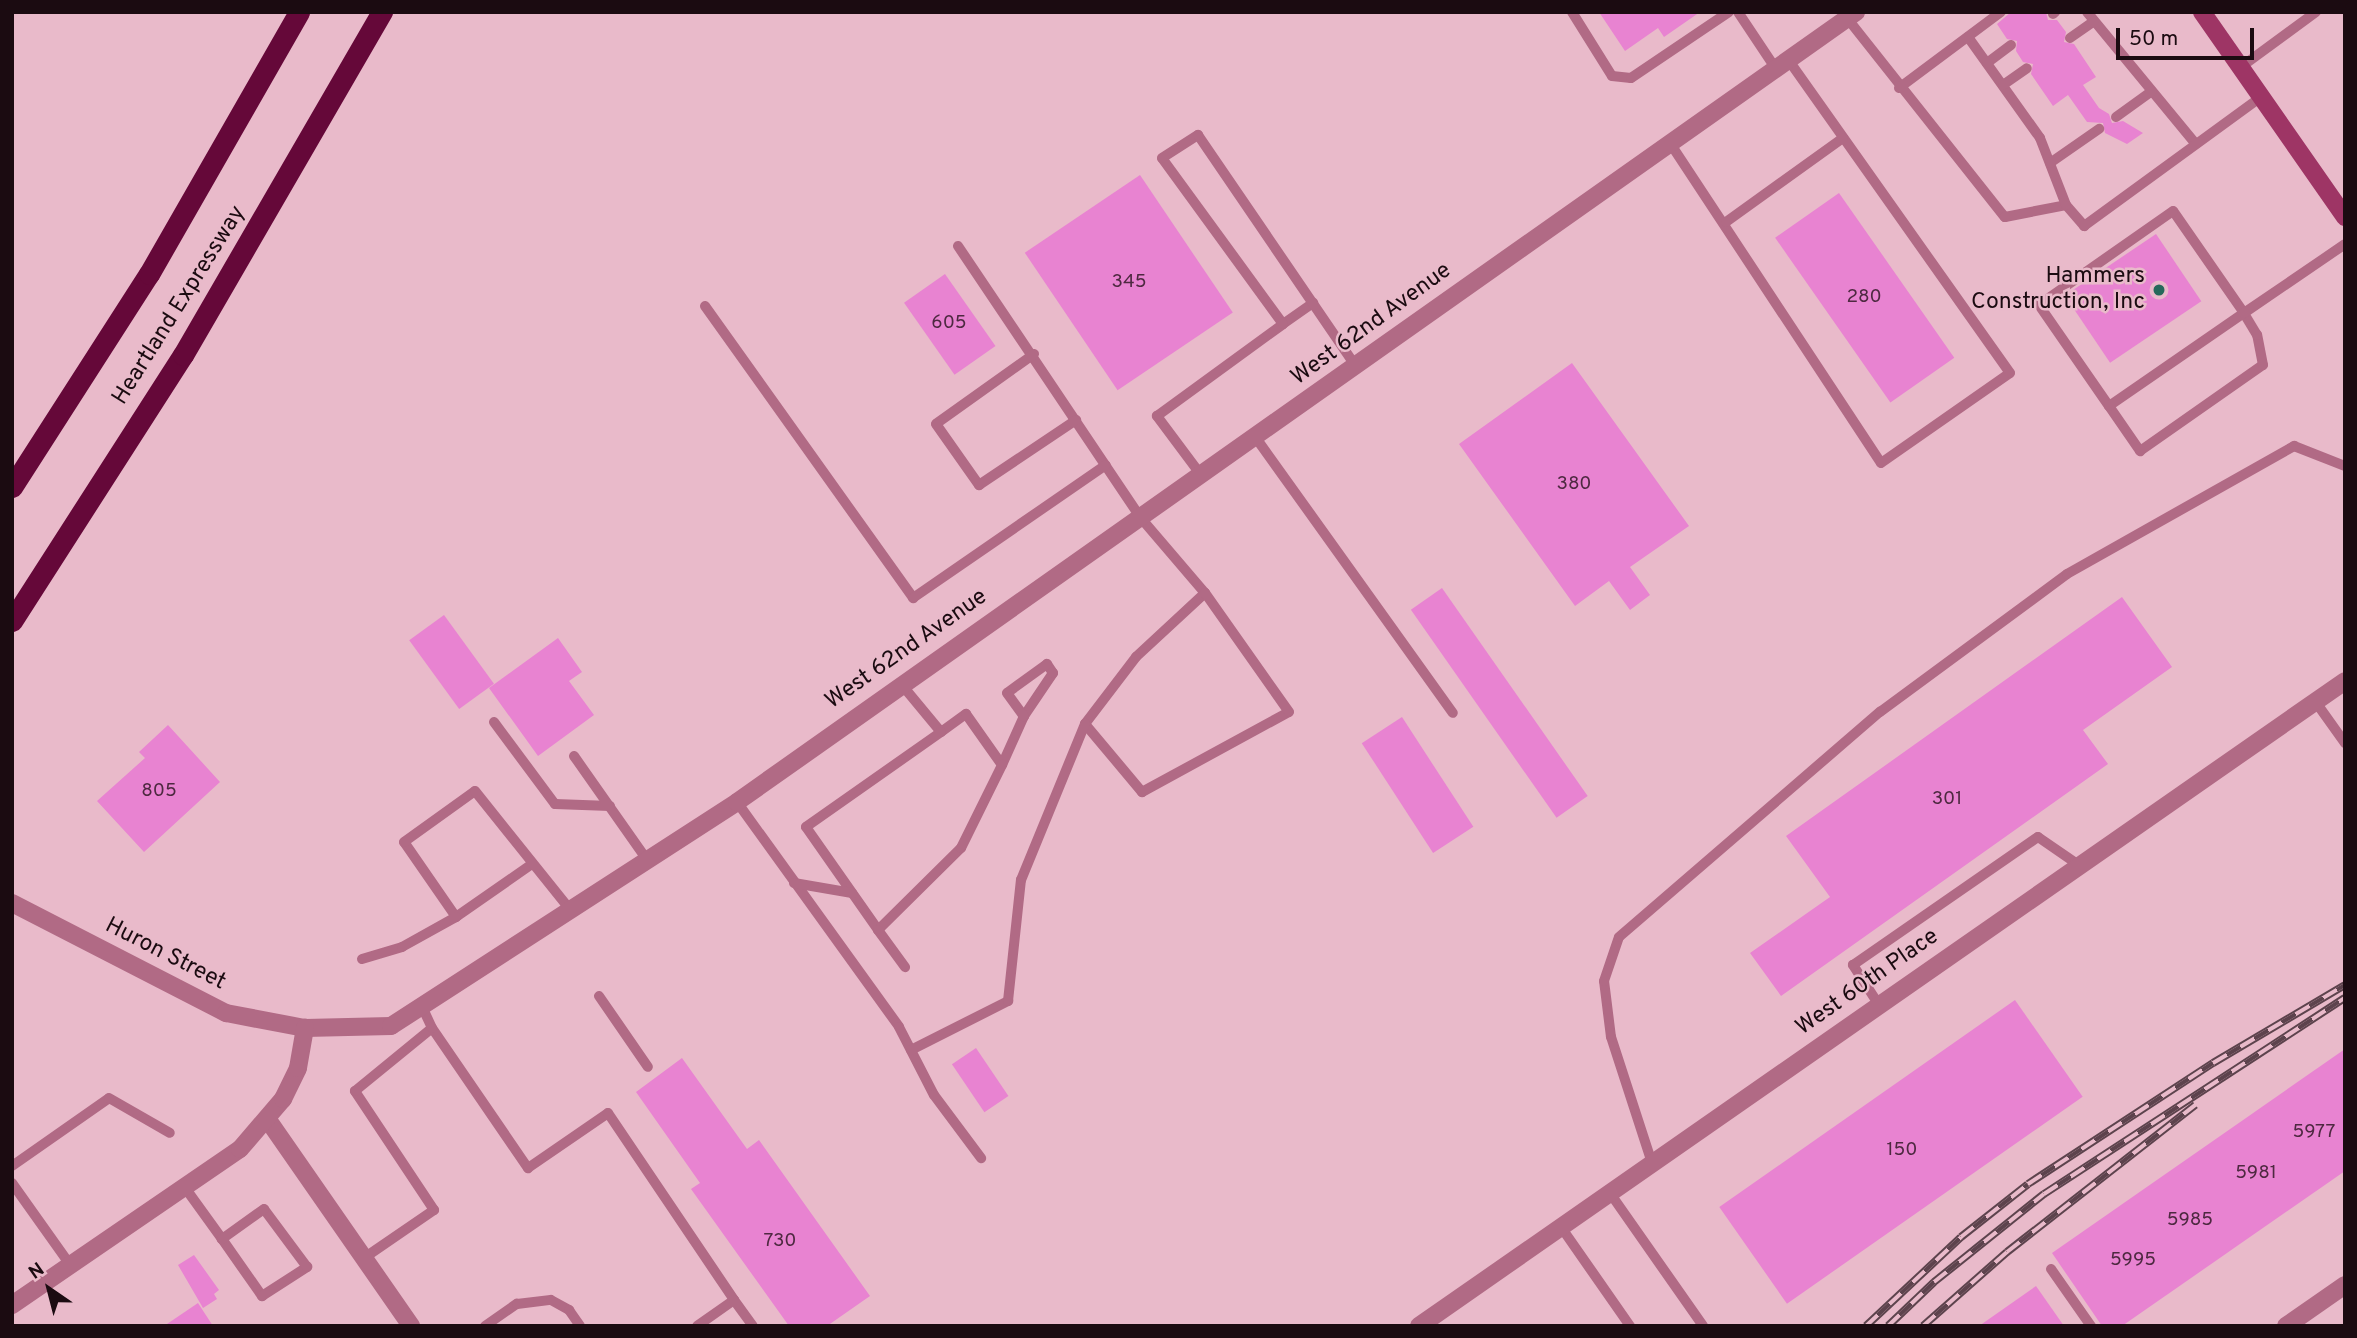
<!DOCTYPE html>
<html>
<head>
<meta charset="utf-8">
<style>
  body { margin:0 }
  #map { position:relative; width:2357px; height:1338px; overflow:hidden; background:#e9baca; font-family:Overpass,sans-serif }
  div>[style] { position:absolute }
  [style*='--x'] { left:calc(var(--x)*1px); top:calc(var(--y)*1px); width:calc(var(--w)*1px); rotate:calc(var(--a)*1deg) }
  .building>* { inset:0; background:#e883d1; transform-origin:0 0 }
  .service>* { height:10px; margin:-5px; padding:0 5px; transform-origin:5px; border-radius:5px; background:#b16a85 }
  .minor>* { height:18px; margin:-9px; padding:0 9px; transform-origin:9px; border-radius:9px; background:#b16a85 }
  .tertiary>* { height:18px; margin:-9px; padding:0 9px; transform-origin:9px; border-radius:9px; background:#b16a85 }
  .secondary>* { height:18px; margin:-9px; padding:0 9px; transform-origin:9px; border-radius:9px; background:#9e3565 }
  .motorway>* { height:21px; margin:-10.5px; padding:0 10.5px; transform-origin:10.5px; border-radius:10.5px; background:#650839 }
  .rail>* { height:8px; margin-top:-4px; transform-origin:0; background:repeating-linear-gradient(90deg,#e9baca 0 16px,#5d434d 0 32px); box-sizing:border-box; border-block:2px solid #5d434d }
  .dots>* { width:19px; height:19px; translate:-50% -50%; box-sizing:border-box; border:4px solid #e9baca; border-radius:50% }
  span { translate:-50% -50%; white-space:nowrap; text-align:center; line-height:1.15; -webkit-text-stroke:5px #e9baca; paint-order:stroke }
  .number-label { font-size:19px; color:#4e2941 }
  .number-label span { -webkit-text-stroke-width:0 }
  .poi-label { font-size:23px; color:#1b0b11 }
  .right { translate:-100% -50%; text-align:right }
  .street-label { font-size:23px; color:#1b0b11 }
  .frame { position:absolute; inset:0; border:14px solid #1b0b11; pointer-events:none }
  .north { position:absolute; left:14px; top:1254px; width:70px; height:70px; -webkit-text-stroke:5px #e9baca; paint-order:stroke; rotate:325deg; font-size:19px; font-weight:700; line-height:28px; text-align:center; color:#1b0b11 }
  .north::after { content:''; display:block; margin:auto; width:24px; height:32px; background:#1b0b11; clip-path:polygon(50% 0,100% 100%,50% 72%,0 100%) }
  .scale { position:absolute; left:2116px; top:28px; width:138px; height:32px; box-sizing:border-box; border:4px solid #1b0b11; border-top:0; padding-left:9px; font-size:21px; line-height:24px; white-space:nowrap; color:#1b0b11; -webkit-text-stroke:5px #e9baca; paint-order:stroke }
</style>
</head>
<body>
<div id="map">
  <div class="building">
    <div style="clip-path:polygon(1599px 12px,1700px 12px,1664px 37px,1658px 28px,1625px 51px)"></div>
    <div style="clip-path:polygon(2011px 12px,2046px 12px,2048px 20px,2057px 20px,2066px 32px,2064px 42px,2074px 44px,2096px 77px,2083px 85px,2099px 108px,2109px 114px,2112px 123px,2123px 121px,2143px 133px,2127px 144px,2105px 133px,2103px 123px,2087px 122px,2068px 95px,2053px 106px,2031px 74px,2033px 64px,2023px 62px,2016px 51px,2017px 41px,2007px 39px,1997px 24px)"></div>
    <div style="left:1140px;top:175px;width:166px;height:139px;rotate:56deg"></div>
    <div style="left:1839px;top:193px;width:201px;height:78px;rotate:55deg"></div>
    <div style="left:2156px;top:234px;width:81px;height:110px;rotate:56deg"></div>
    <div style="left:945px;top:274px;width:88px;height:50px;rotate:55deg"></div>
    <div style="clip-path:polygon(1572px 363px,1689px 526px,1630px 567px,1650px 595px,1630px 610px,1609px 581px,1575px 606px,1459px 444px)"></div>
    <div style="left:1442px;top:588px;width:254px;height:38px;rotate:55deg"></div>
    <div style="clip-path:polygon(2122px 597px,2172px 667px,2083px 730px,2108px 764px,1781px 996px,1750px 953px,1830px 897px,1786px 836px)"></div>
    <div style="left:444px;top:615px;width:85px;height:43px;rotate:54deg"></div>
    <div style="clip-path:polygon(558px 638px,582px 672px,569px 681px,594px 715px,538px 756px,489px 688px)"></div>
    <div style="left:1402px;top:717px;width:131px;height:48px;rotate:57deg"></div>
    <div style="clip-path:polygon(168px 725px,220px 782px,144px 852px,97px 801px,145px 758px,139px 752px)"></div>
    <div style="left:2015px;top:1000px;width:118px;height:361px;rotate:55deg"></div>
    <div style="left:976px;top:1048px;width:58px;height:29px;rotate:56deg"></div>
    <div style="clip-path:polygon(2345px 1049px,2345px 1171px,2122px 1326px,2102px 1326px,2052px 1253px)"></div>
    <div style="clip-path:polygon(682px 1058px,747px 1149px,759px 1140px,870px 1296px,827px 1326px,789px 1326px,691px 1189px,700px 1183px,636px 1092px)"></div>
    <div style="clip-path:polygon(194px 1255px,219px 1290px,214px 1294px,217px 1299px,203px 1308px,178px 1265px)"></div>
    <div style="clip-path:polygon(2036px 1286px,2064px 1326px,1979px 1326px)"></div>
    <div style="clip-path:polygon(198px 1303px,213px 1326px,164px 1326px)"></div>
  </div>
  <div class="service">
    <div style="--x:1572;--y:12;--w:75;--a:58"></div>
    <div style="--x:1612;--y:76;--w:19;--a:6"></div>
    <div style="--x:1631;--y:78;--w:118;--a:-34"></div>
    <div style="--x:1738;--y:12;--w:69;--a:56.3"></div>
    <div style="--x:2087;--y:12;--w:171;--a:50.5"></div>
    <div style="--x:2053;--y:14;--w:3;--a:-45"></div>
    <div style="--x:1847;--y:18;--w:254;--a:51.6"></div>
    <div style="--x:2005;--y:217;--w:62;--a:-11.1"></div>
    <div style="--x:2066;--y:205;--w:28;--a:49"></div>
    <div style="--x:2084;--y:226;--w:219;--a:-36.1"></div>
    <div style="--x:1968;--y:37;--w:124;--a:54.5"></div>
    <div style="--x:2040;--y:138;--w:72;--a:68.8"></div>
    <div style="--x:2070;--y:38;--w:29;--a:-35"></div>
    <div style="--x:1987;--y:63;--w:30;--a:-37"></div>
    <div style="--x:2241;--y:67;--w:93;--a:-36.3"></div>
    <div style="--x:2003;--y:85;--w:29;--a:-35"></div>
    <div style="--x:1899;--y:88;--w:127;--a:-36.7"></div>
    <div style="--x:2116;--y:117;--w:44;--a:-35.8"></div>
    <div style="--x:1670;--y:143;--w:383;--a:56.6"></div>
    <div style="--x:1881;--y:463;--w:157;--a:-34.9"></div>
    <div style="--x:2010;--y:373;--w:382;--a:-125.3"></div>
    <div style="--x:2050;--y:163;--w:60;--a:-34.8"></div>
    <div style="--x:1726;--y:222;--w:144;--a:-35.7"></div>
    <div style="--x:958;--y:246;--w:326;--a:56.1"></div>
    <div style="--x:1140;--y:517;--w:100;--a:49.5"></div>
    <div style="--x:1205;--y:593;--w:94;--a:137.2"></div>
    <div style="--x:1136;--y:657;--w:84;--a:127.3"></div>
    <div style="--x:1085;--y:724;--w:89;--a:50"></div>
    <div style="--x:1142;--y:792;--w:167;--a:-28.6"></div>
    <div style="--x:1289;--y:712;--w:146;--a:-125.2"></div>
    <div style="--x:705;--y:306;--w:359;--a:54.5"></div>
    <div style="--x:913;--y:598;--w:234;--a:-34.6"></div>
    <div style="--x:1283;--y:324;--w:37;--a:-35"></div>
    <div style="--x:1034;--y:354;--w:120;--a:144.5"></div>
    <div style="--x:936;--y:424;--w:75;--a:54.8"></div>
    <div style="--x:979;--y:485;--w:117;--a:-33.8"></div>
    <div style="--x:2109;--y:406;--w:55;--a:55.4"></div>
    <div style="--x:2140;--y:451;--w:150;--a:-35"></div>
    <div style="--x:2263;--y:365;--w:31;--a:-101"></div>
    <div style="--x:2257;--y:335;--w:26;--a:-121"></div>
    <div style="--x:2244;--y:313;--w:124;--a:-124.8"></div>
    <div style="--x:2173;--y:211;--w:164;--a:145"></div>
    <div style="--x:2039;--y:305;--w:123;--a:55.3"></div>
    <div style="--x:2109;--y:406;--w:164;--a:-34.6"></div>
    <div style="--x:2244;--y:313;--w:122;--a:-34.3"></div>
    <div style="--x:1256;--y:438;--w:338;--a:54.4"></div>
    <div style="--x:1201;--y:475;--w:74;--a:-126.7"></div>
    <div style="--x:1157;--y:416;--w:156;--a:-36.1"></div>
    <div style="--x:1283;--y:324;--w:205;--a:-126.1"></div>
    <div style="--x:1162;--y:158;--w:43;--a:-32.6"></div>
    <div style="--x:1198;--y:135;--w:281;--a:55.7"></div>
    <div style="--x:902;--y:685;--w:61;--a:50.3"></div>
    <div style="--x:941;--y:732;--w:31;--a:-36"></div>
    <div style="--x:966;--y:714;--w:62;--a:54.8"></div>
    <div style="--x:1002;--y:765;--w:54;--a:-65.8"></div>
    <div style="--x:1024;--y:716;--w:52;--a:-56"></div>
    <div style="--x:1053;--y:673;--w:11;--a:-124"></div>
    <div style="--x:1047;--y:664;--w:49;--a:144.1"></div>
    <div style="--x:1007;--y:693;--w:29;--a:54"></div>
    <div style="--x:2315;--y:701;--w:52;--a:54.5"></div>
    <div style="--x:494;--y:722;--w:102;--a:53.4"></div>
    <div style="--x:555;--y:804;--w:55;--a:2.1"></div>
    <div style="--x:941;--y:732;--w:165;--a:144.9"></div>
    <div style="--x:806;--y:827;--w:126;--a:55"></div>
    <div style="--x:878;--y:930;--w:117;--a:-44.7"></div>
    <div style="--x:961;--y:848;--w:93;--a:-63.7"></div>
    <div style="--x:574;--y:756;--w:127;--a:54.9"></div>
    <div style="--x:737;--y:802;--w:277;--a:54.2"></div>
    <div style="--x:899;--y:1027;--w:76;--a:62.8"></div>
    <div style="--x:934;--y:1095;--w:79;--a:53.3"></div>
    <div style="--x:532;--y:864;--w:93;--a:145.1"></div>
    <div style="--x:456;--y:917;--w:91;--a:-124.7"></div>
    <div style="--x:404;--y:842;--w:87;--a:-35.7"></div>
    <div style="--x:475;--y:791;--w:155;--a:51.3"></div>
    <div style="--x:794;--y:883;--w:59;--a:9.8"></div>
    <div style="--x:878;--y:930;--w:46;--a:53.9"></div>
    <div style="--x:362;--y:959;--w:42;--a:-16.7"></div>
    <div style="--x:402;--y:947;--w:62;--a:-29.1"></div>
    <div style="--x:599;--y:996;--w:86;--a:55.4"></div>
    <div style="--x:1879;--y:1005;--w:48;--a:-123"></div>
    <div style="--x:1853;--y:965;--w:225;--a:-34.7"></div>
    <div style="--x:2038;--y:837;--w:51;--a:34.6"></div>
    <div style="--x:432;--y:1028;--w:170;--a:55.6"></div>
    <div style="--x:528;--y:1168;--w:97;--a:-34.5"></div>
    <div style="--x:608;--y:1113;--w:225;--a:56"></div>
    <div style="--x:734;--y:1300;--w:45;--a:144.9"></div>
    <div style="--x:911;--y:1050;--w:109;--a:-26.8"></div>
    <div style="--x:1008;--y:1001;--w:122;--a:-83.9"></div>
    <div style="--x:1021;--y:880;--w:169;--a:-67.7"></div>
    <div style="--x:1652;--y:1163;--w:133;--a:-108"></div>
    <div style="--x:1611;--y:1037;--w:56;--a:-97.1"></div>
    <div style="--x:1604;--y:981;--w:46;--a:-71.2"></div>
    <div style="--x:1619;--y:937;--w:345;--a:-40.8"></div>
    <div style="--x:1880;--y:712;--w:232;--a:-36.4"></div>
    <div style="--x:2067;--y:574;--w:261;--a:-29.4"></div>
    <div style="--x:2294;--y:446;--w:55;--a:21.4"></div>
    <div style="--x:12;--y:1166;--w:118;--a:-35"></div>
    <div style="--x:109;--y:1098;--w:70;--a:29.8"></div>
    <div style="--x:12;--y:1183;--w:102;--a:54.6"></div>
    <div style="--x:186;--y:1189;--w:62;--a:54.2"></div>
    <div style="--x:222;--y:1239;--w:70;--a:54.9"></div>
    <div style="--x:262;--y:1296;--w:54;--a:-32.8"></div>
    <div style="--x:307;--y:1267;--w:72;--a:-126.6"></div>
    <div style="--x:264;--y:1209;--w:52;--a:144.5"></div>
    <div style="--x:1610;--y:1193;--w:162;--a:55"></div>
    <div style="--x:1561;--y:1227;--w:121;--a:55.1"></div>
    <div style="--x:364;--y:1258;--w:85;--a:-34.4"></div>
    <div style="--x:434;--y:1210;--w:143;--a:-123.6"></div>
    <div style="--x:355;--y:1091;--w:99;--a:-39.3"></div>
    <div style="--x:432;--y:1028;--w:21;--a:-115"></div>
    <div style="--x:2051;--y:1269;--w:70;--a:54.9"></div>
    <div style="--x:734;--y:1300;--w:32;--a:54"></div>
    <div style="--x:485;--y:1326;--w:39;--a:-35"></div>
    <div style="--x:517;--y:1304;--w:34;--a:-7"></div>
    <div style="--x:551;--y:1300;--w:21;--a:29"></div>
    <div style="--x:569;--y:1310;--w:19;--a:55"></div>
  </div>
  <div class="minor">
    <div style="--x:268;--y:1120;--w:251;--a:55.2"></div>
    <div style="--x:1419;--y:1326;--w:1128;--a:-34.86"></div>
    <div style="--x:2286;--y:1326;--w:72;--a:-34.8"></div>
  </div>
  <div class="tertiary">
    <div style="--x:12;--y:903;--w:241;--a:27.2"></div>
    <div style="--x:226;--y:1013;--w:80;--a:10.8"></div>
    <div style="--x:305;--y:1028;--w:86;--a:-1.3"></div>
    <div style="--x:391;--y:1026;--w:412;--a:-32.9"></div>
    <div style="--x:737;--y:802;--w:1370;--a:-35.22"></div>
    <div style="--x:12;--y:1305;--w:276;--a:-34.4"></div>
    <div style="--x:240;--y:1149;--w:66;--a:-49.3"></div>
    <div style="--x:283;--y:1099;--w:34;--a:-64"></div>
    <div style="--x:298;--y:1068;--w:41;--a:-80.1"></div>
  </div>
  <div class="secondary">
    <div style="--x:2202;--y:12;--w:250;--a:55.1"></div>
  </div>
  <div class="motorway">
    <div style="--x:12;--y:487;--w:253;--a:-57.3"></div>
    <div style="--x:149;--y:274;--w:302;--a:-60.2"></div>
    <div style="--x:12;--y:621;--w:316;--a:-57.3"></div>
    <div style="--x:183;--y:355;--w:397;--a:-59.9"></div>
  </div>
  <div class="rail">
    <div style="--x:1866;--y:1326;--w:130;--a:-43.1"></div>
    <div style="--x:1961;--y:1237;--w:85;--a:-38.3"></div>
    <div style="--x:2028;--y:1184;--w:221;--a:-33.2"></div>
    <div style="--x:2213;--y:1063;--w:153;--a:-30.6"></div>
    <div style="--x:1888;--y:1326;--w:64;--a:-43.7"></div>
    <div style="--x:1934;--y:1282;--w:141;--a:-38.7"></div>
    <div style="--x:2044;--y:1194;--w:359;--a:-33.1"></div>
    <div style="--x:1923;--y:1326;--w:112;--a:-41.4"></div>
    <div style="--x:2007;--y:1252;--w:239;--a:-38"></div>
  </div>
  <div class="dots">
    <div style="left:2159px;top:290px;background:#26695a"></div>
  </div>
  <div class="number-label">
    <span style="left:1129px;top:283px">345</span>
    <span style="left:1864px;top:298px">280</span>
    <span style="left:949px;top:324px">605</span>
    <span style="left:1574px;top:485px">380</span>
    <span style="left:159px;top:792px">805</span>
    <span style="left:1947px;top:800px">301</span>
    <span style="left:2314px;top:1133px">5977</span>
    <span style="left:1902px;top:1151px">150</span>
    <span style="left:2256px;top:1174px">5981</span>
    <span style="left:2190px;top:1221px">5985</span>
    <span style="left:780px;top:1242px">730</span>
    <span style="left:2133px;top:1261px">5995</span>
  </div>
  <div class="poi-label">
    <span class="right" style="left:2145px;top:290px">Hammers<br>Construction, Inc</span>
  </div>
  <div class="street-label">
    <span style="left:180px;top:306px;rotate:-58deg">Heartland Expressway</span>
    <span style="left:1372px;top:325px;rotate:-36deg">West 62nd Avenue</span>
    <span style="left:907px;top:650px;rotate:-35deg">West 62nd Avenue</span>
    <span style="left:165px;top:955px;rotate:27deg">Huron Street</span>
    <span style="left:1868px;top:983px;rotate:-35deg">West 60th Place</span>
  </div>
  <div class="frame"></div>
  <div class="north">N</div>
  <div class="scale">50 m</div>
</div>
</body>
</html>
